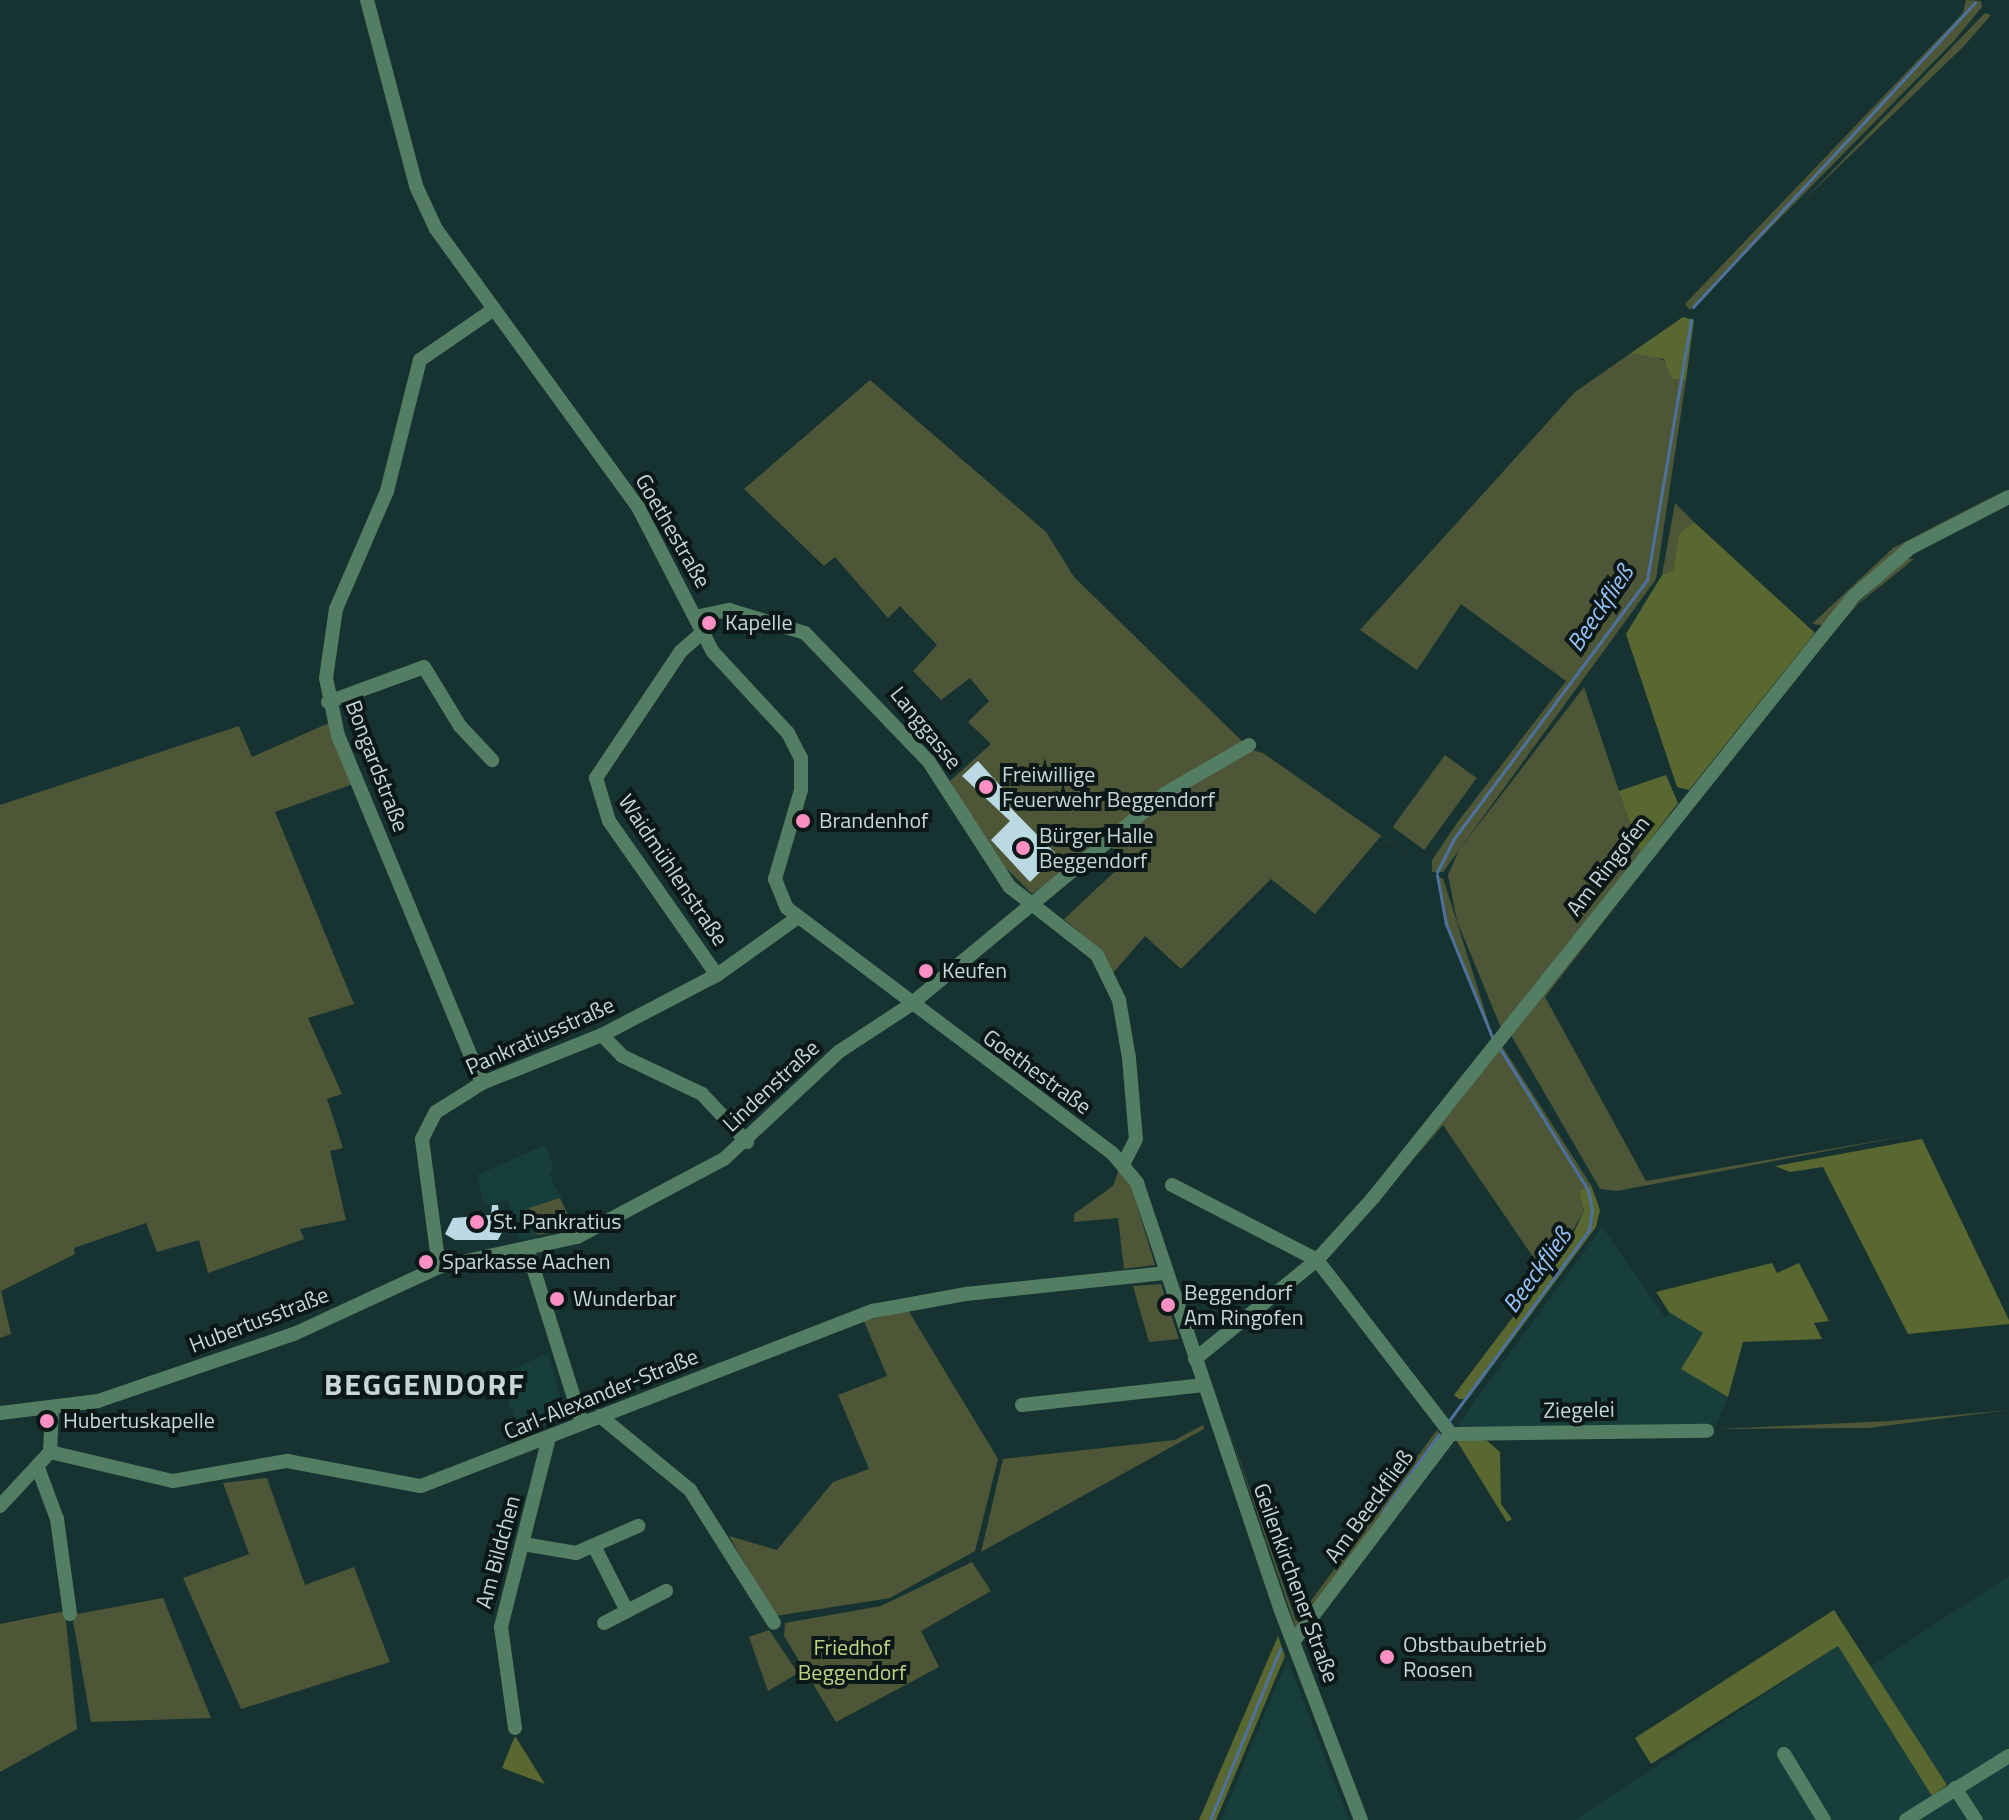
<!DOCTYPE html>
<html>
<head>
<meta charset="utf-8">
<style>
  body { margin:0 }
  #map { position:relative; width:2009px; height:1820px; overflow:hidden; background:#173331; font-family:"Titillium Web",sans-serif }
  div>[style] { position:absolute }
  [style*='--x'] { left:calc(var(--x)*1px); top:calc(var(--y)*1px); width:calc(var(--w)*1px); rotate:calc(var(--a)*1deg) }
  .built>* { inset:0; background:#183e3b }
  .green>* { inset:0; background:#4d5738; transform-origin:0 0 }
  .forest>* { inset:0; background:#596831 }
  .stream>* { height:3px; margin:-1.5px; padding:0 1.5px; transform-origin:1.5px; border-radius:1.5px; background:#4d729e }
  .building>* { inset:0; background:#bbd9e3 }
  .minor>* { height:14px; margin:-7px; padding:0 7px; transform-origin:7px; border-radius:7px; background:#547e63 }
  .dots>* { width:22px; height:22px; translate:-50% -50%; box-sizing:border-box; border:4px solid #0c1817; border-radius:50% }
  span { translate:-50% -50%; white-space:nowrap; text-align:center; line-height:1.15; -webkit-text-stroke:8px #0c1817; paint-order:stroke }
  .street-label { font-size:22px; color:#c7d7d5 }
  .poi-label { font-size:22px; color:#c7d7d5 }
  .left { translate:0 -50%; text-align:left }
  .park-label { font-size:22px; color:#bcd582 }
  .water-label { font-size:24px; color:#98c4f9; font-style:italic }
  .district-label { font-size:30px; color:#c7d7d5; font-weight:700; letter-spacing:2px }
</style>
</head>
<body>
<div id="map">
  <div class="built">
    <div style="clip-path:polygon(545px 1145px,554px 1170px,549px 1173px,574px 1229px,519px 1240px,508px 1200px,484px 1206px,477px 1175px)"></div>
    <div style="clip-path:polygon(1602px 1227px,1665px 1317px,1671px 1310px,1703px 1333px,1681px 1369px,1728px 1397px,1715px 1429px,1457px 1426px)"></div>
    <div style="clip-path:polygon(548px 1353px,566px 1416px,521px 1437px,500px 1375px)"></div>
    <div style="clip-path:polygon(2009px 1576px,2009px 1820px,1575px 1820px,1838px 1646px,1933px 1796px,1947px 1785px,1869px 1667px)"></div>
    <div style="clip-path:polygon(1288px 1662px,1349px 1820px,1221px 1820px,1280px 1677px)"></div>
  </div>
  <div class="green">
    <div style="clip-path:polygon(1966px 0,1981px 1px,1982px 7px,1954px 41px,1690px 310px,1685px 304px,1963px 13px)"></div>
    <div style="clip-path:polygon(1985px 13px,1991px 15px,1964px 46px,1804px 200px)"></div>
    <div style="clip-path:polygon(1650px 352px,1672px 366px,1672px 379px,1686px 380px,1656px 579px,1443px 872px,1432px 872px,1432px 860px,1457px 823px,1566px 681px,1461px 604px,1417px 670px,1360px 630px,1575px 392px,1631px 353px)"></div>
    <div style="clip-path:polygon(870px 380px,1046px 532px,1074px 577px,1244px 743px,1032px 894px,986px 848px,950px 781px,991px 744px,968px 722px,989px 701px,970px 678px,941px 700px,913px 671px,937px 645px,900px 606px,888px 618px,835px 557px,824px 566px,744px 489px)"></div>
    <div style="clip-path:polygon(2009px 488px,1929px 532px,1822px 625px,1812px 624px,1893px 548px)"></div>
    <div style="clip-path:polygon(1675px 503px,1694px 522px,1679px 535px,1673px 570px,1662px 575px)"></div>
    <div style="clip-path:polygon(1906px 558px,1914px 559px,1857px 605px,1761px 719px,1545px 997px,1646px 1181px,1911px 1135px,1617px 1191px,1600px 1189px,1511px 1035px,1834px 626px)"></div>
    <div style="clip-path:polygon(1584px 687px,1640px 853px,1501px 1028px,1457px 921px,1448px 875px,1459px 850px)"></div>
    <div style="clip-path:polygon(329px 723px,353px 784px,275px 812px,354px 1004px,308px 1018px,342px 1094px,327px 1099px,343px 1148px,330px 1151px,346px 1220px,300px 1229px,304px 1239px,208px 1273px,199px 1240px,157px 1252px,146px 1223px,74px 1248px,75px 1254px,1px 1291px,11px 1334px,0 1338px,0 805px,239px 726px,252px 757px)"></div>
    <div style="clip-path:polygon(1248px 749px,1263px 753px,1423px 865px,1381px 836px,1315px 914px,1271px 879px,1181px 969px,1145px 936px,1113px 973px,1100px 950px,1064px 919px,1124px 863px,1109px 844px,1149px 809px)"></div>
    <div style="left:1445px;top:755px;width:39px;height:89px;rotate:36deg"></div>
    <div style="clip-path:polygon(1438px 878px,1443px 878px,1493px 1037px,1447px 924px)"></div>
    <div style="clip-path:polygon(1502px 1046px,1591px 1185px,1579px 1191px,1584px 1211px,1546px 1276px,1443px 1125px,1371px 1208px)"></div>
    <div style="clip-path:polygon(1119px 1169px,1131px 1186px,1155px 1265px,1124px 1269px,1118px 1218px,1074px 1222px,1074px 1214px,1113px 1186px)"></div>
    <div style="clip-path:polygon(560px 1198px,574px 1228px,537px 1235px,529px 1208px)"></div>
    <div style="clip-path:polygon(1161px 1284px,1179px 1339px,1149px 1342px,1133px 1286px)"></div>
    <div style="clip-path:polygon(908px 1310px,998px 1459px,975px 1551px,890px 1598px,775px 1616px,729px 1536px,777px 1550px,833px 1482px,869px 1469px,838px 1395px,887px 1376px,864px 1321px)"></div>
    <div style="clip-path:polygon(2009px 1410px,1868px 1428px,1718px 1429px,1890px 1421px)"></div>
    <div style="clip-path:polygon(1226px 1421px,1296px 1621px,1437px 1430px,1442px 1436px,1297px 1632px)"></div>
    <div style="clip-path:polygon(1203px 1425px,1204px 1429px,981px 1552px,1003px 1459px,1175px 1440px)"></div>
    <div style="clip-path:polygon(267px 1478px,305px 1585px,354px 1567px,390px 1662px,241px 1709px,183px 1578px,249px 1554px,223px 1483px)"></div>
    <div style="clip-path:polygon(972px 1562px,991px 1591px,921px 1631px,939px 1667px,836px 1722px,784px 1636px,785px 1623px,881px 1606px)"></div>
    <div style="clip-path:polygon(163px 1598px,211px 1718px,91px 1722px,72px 1615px)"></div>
    <div style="clip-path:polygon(65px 1611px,77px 1729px,0 1772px,0 1624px)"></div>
    <div style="clip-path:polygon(769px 1630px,798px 1673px,768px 1691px,749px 1637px)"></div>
  </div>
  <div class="forest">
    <div style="clip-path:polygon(1683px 317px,1694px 320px,1686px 380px,1672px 379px,1664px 359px,1631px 353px)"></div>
    <div style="clip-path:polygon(1694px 522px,1815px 633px,1689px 790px,1677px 787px,1626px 634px,1662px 575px,1673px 570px,1679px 534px)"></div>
    <div style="clip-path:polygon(1666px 775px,1678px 803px,1640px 853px,1619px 791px)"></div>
    <div style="clip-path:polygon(1922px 1139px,2009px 1320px,2009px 1324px,1908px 1334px,1823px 1167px,1790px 1172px,1775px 1166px)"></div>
    <div style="clip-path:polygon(1591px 1185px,1600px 1210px,1596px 1227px,1468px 1399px,1459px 1399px,1454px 1395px,1568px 1244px,1584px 1211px,1579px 1191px)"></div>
    <div style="clip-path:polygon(1772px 1263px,1777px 1273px,1799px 1263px,1829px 1321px,1814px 1323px,1822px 1339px,1743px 1342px,1728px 1397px,1681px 1369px,1703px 1333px,1669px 1312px,1656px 1292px)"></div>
    <div style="clip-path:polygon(1455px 1438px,1484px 1438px,1500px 1452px,1501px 1504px,1512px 1519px,1507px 1522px)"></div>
    <div style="clip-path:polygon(1834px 1610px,1947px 1785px,1932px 1796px,1838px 1646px,1651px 1764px,1635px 1738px)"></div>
    <div style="clip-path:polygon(1278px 1636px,1285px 1656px,1219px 1813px,1216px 1820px,1199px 1820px)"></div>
    <div style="clip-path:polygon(515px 1736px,545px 1784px,502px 1768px)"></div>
  </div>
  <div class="stream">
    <div style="--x:1693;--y:307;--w:415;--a:-47.2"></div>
    <div style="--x:1437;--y:872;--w:36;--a:-63"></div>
    <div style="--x:1453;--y:840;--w:324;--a:-53.3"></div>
    <div style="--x:1647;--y:580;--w:264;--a:-80.4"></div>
    <div style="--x:1437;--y:875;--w:50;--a:79.6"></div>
    <div style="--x:1446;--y:924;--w:122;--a:67.8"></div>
    <div style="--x:1448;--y:1422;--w:238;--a:-53.7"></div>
    <div style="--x:1589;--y:1230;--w:21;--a:-82"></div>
    <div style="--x:1592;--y:1209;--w:19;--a:-102"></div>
    <div style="--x:1588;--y:1190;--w:168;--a:-121.9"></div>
    <div style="--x:1382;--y:1513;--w:97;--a:-54.2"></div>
    <div style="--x:1210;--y:1820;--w:185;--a:-67.7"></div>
  </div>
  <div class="building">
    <div style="clip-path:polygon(978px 761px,1014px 801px,1009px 806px,1057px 855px,1030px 882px,991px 840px,1010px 821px,962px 776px)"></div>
    <div style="clip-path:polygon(492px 1205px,498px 1205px,500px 1222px,510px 1216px,498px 1240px,455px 1240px,445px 1234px,453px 1218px,491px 1215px)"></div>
  </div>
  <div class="minor">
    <div style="--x:367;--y:0;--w:192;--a:75.2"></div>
    <div style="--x:416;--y:186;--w:47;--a:65.1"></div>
    <div style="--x:436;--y:229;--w:344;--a:54"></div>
    <div style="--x:638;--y:507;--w:163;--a:62.7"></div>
    <div style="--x:713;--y:652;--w:110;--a:47.2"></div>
    <div style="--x:788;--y:733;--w:28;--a:63"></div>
    <div style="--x:801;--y:758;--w:32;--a:90"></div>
    <div style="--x:801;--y:790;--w:93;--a:106.3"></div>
    <div style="--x:775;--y:879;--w:31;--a:68"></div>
    <div style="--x:787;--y:908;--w:408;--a:37"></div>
    <div style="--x:1113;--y:1154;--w:38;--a:50"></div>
    <div style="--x:1137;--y:1183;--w:448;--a:71.4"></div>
    <div style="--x:1280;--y:1608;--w:227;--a:69.1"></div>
    <div style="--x:695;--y:617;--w:35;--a:-12"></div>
    <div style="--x:729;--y:610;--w:79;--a:16.8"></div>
    <div style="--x:805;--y:633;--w:179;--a:46.1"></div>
    <div style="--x:929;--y:762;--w:149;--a:57.1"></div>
    <div style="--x:1010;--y:887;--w:110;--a:38"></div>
    <div style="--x:1097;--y:955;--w:50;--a:63.9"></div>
    <div style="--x:1119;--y:1000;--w:59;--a:80.2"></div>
    <div style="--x:1129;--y:1058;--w:81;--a:85.1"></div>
    <div style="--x:1136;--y:1139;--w:27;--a:117"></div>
    <div style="--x:703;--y:632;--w:29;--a:139"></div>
    <div style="--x:681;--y:651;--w:153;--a:123.8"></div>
    <div style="--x:596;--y:778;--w:45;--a:73.2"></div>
    <div style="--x:609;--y:821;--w:188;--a:55"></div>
    <div style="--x:328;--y:702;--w:102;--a:-20"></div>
    <div style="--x:424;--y:667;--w:69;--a:58.6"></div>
    <div style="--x:460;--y:726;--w:47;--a:46.7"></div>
    <div style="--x:602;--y:1035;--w:29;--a:46"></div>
    <div style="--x:622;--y:1056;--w:89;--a:25.4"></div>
    <div style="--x:702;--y:1094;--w:66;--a:46.8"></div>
    <div style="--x:482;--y:1083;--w:376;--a:-112.5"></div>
    <div style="--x:338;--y:736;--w:59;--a:-101.7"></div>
    <div style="--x:326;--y:678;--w:70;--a:-81.8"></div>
    <div style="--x:336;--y:609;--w:129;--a:-66.6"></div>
    <div style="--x:387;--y:491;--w:135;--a:-75.9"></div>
    <div style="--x:420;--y:360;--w:90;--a:-34.6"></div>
    <div style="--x:1172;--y:1185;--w:163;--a:27.3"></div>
    <div style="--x:1317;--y:1260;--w:220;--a:52.4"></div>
    <div style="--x:527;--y:1248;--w:183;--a:72.6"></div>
    <div style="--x:439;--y:1267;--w:129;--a:-97.6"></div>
    <div style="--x:422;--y:1139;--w:30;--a:-63"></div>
    <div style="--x:436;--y:1112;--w:54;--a:-32.2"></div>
    <div style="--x:482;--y:1083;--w:129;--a:-21.8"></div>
    <div style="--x:602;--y:1035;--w:130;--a:-27.6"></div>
    <div style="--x:717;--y:975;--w:98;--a:-35.5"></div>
    <div style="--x:1195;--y:1359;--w:157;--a:-39.1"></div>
    <div style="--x:1317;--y:1260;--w:84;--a:-47.9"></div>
    <div style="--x:1373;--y:1198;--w:771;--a:-51.38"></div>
    <div style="--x:1854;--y:596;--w:74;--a:-40.6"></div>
    <div style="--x:1910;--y:548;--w:111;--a:-27.3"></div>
    <div style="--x:1022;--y:1405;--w:183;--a:-6.3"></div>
    <div style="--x:0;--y:1413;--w:99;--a:-7"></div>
    <div style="--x:98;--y:1401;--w:207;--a:-18.9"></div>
    <div style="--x:294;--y:1334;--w:160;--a:-24.8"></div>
    <div style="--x:439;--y:1267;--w:141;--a:-12.3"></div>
    <div style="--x:577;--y:1237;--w:166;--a:-28"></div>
    <div style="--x:724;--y:1159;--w:158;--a:-43"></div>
    <div style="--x:840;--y:1051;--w:84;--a:-33.3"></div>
    <div style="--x:910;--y:1005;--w:332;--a:-39.6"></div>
    <div style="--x:1166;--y:793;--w:96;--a:-30"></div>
    <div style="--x:600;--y:1416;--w:117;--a:39.4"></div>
    <div style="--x:690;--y:1490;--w:157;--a:57.7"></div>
    <div style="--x:1451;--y:1434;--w:256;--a:-0.7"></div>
    <div style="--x:50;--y:1452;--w:126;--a:13.3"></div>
    <div style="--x:173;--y:1481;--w:116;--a:-10"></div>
    <div style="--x:287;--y:1461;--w:136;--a:10.6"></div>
    <div style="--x:421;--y:1486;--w:485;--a:-21.2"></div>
    <div style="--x:873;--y:1311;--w:95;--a:-10.4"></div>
    <div style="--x:966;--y:1294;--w:202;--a:-6"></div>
    <div style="--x:38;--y:1468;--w:54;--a:69.6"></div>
    <div style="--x:57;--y:1519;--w:96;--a:82.2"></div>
    <div style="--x:0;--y:1506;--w:74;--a:-47.2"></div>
    <div style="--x:50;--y:1452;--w:43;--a:-87.3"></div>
    <div style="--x:523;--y:1544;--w:54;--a:9.6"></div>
    <div style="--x:576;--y:1553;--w:68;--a:-23.5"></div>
    <div style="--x:594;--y:1546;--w:73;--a:63.1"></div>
    <div style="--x:604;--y:1623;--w:70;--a:-27.3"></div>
    <div style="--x:1293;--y:1642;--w:261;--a:-52.8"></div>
    <div style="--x:515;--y:1728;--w:102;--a:-97.9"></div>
    <div style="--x:501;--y:1627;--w:196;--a:-75.8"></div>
    <div style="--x:1784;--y:1754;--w:77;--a:58.8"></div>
    <div style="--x:1955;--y:1788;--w:38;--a:57"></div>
    <div style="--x:1906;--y:1820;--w:121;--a:-31.9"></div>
  </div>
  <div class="dots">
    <div style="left:709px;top:623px;background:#fc8fc1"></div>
    <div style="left:986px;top:787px;background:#fc8fc1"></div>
    <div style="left:803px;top:821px;background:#fc8fc1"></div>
    <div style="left:1023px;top:848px;background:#fc8fc1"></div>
    <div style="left:926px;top:971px;background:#fc8fc1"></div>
    <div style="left:477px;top:1222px;background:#fc8fc1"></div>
    <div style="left:426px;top:1262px;background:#fc8fc1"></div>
    <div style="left:557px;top:1299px;background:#fc8fc1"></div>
    <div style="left:1168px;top:1305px;background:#fc8fc1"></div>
    <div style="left:47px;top:1421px;background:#fc8fc1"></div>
    <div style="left:1387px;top:1657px;background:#fc8fc1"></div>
  </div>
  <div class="street-label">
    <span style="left:673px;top:531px;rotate:60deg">Goethestraße</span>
    <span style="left:926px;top:728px;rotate:51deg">Langgasse</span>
    <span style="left:377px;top:766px;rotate:69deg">Bongardstraße</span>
    <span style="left:1608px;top:866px;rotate:-52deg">Am Ringofen</span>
    <span style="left:673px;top:870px;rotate:56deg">Waidmühlenstraße</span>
    <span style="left:540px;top:1036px;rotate:-24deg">Pankratiusstraße</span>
    <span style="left:1037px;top:1072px;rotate:36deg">Goethestraße</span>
    <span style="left:771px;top:1086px;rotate:-43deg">Lindenstraße</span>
    <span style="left:259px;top:1320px;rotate:-21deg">Hubertusstraße</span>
    <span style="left:601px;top:1394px;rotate:-22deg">Carl-Alexander-Straße</span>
    <span style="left:1579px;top:1410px;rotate:-1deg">Ziegelei</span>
    <span style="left:1369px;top:1506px;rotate:-54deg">Am Beeckfließ</span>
    <span style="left:498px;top:1552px;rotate:-75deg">Am Bildchen</span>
    <span style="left:1296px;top:1583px;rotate:70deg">Geilenkirchener Straße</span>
  </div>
  <div class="poi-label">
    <span class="left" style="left:725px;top:623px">Kapelle</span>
    <span class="left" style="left:1002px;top:787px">Freiwillige<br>Feuerwehr Beggendorf</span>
    <span class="left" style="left:819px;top:821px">Brandenhof</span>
    <span class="left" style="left:1039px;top:848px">Bürger Halle<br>Beggendorf</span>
    <span class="left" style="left:942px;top:971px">Keufen</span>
    <span class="left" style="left:493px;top:1222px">St. Pankratius</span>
    <span class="left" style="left:442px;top:1262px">Sparkasse Aachen</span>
    <span class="left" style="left:1184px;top:1305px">Beggendorf<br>Am Ringofen</span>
    <span class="left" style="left:573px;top:1299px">Wunderbar</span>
    <span class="left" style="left:63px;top:1421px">Hubertuskapelle</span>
    <span class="left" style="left:1403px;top:1657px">Obstbaubetrieb<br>Roosen</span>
  </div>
  <div class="park-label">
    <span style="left:852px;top:1660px">Friedhof<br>Beggendorf</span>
  </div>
  <div class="water-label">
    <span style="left:1600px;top:608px;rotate:-56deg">Beeckfließ</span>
    <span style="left:1537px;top:1270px;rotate:-54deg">Beeckfließ</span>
  </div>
  <div class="district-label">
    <span style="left:425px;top:1384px">BEGGENDORF</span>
  </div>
</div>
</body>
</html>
